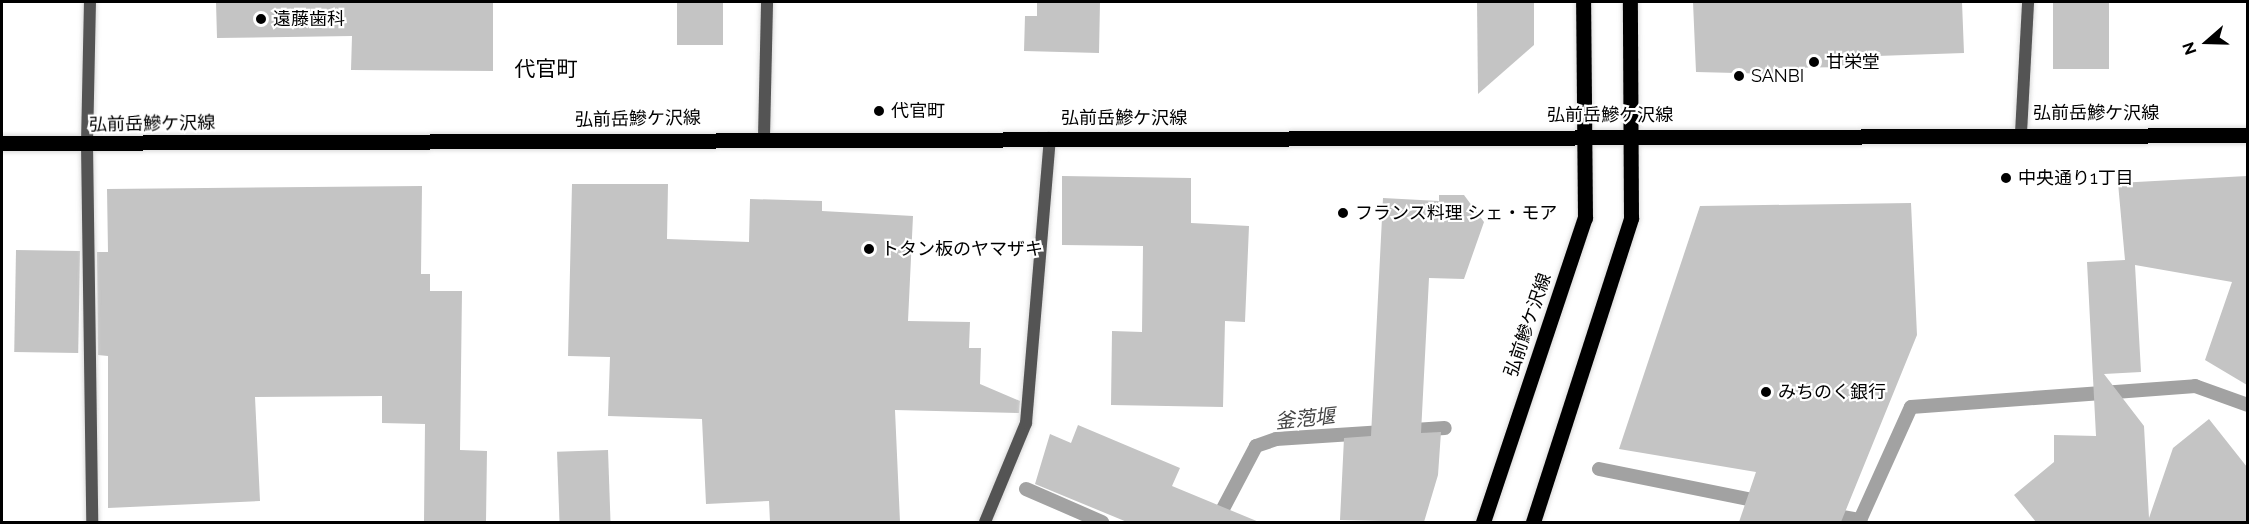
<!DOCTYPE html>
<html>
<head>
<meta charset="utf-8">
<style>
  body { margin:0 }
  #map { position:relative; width:2249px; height:524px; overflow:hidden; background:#fff; font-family:Raleway,"Noto Sans JP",sans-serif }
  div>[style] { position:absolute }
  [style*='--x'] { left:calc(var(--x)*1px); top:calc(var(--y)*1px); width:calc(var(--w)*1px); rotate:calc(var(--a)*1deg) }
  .stream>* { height:14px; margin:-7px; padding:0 7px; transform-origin:7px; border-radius:7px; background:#a2a2a2 }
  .building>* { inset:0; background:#c4c4c4; transform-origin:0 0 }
  .roads { filter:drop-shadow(0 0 2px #dbdbdb) drop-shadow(0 0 2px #dbdbdb) }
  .minor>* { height:12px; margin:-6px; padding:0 6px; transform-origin:6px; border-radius:6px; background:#545454 }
  .tertiary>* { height:12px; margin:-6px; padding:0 6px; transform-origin:6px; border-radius:6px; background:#545454 }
  .primary>* { height:15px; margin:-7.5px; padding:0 7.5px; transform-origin:7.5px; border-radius:7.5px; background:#000 }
  .dots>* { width:16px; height:16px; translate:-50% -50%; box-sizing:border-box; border:3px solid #fff; border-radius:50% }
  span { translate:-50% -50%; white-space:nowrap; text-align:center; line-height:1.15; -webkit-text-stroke:4.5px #fff; paint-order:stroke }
  .poi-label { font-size:18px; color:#000 }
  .left { translate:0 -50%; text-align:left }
  .street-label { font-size:18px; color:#000 }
  .water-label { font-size:20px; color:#434343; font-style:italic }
  .quarter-label { font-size:21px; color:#000 }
  .frame { position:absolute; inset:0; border:3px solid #000; pointer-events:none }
  .north { position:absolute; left:2177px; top:12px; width:60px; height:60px; -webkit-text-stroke:4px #fff; paint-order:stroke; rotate:250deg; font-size:16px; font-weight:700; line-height:24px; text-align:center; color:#000 }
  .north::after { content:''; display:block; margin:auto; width:21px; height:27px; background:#000; clip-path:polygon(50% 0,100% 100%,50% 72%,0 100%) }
</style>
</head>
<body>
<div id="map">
  <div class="stream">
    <div style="--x:1599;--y:469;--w:167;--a:11.4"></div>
    <div style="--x:1026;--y:489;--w:83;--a:23.5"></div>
    <div style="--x:1826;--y:514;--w:35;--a:10"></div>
    <div style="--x:1860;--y:520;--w:124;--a:-65.7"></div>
    <div style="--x:1911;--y:407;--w:285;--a:-4.2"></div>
    <div style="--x:2195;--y:386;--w:56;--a:19.7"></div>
    <div style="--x:1216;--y:522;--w:86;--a:-62.2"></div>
    <div style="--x:1256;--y:446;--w:21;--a:-19"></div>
    <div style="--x:1276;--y:439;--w:169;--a:-3.7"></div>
  </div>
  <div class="building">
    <div style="clip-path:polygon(216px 2px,493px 2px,493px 71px,351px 70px,352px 36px,217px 38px)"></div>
    <div style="left:677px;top:2px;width:46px;height:43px"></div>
    <div style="clip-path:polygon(1037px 2px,1100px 2px,1099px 53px,1024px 51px,1025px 16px,1037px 16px)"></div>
    <div style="clip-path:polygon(1477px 2px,1534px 2px,1534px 45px,1478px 94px)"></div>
    <div style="clip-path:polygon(1693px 2px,1962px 2px,1964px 53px,1848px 57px,1849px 67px,1776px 68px,1776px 74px,1696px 72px)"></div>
    <div style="left:2053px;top:2px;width:56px;height:67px"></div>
    <div style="clip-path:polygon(1062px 176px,1191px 178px,1191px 223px,1249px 226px,1245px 322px,1225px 321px,1223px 407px,1111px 405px,1112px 331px,1142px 332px,1143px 246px,1062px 245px)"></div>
    <div style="clip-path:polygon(2247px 176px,2247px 385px,2205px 360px,2232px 282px,2135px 265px,2141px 372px,2104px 374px,2144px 426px,2149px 518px,2173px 448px,2209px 419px,2247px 467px,2247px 522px,2036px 522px,2014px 495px,2054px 462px,2054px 435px,2096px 436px,2087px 262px,2125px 260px,2118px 183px)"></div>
    <div style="clip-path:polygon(572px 184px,668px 184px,667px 239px,749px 242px,750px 199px,822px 201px,822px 211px,913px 216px,908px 321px,970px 322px,969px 348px,981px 348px,980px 384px,1020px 401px,1019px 413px,895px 410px,900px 522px,770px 522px,769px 501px,706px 504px,702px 419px,608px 416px,610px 357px,568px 356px)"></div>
    <div style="clip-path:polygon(422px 186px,421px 274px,430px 274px,430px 291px,462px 291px,460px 450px,487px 451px,486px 522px,424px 522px,425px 424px,382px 423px,382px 396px,255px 397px,260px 501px,108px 508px,108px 356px,98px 355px,97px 252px,108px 252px,107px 189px)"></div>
    <div style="clip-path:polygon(1439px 195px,1464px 195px,1484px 222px,1464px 279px,1429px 278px,1421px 433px,1441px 432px,1438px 475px,1424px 522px,1340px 520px,1344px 438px,1371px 436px,1383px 198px,1439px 201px)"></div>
    <div style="clip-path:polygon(1911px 203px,1917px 335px,1841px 522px,1739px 522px,1756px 472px,1619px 449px,1700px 206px)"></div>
    <div style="left:16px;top:250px;width:64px;height:102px;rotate:1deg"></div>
    <div style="clip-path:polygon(1078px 425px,1180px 468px,1172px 486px,1259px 522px,1127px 522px,1035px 484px,1050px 434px,1071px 443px)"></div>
    <div style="left:608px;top:450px;width:72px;height:51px;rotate:88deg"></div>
  </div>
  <div class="roads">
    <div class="minor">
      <div style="--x:2021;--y:133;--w:131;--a:-86.9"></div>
      <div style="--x:764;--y:137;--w:135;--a:-88.7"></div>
      <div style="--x:87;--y:144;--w:378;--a:89.2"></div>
      <div style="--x:985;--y:522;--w:107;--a:-67.5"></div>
      <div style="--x:1026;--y:423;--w:286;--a:-85.2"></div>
    </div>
    <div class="tertiary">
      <div style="--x:87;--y:144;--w:142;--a:-88.8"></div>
    </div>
    <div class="primary">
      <div style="--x:2;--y:143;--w:2246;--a:-0.2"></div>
      <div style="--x:1483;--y:522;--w:321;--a:-71.5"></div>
      <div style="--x:1585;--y:218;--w:216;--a:-90.5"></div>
      <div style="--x:1533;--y:522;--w:319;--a:-72.1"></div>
      <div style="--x:1631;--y:218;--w:216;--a:-90.3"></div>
    </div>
  </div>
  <div class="dots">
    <div style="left:261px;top:19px;background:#000"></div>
    <div style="left:1814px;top:62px;background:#000"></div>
    <div style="left:1739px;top:76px;background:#000"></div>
    <div style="left:879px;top:111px;background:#000"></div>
    <div style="left:2006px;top:178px;background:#000"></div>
    <div style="left:1343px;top:213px;background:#000"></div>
    <div style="left:869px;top:249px;background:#000"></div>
    <div style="left:1766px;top:392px;background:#000"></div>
  </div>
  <div class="poi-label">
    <span class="left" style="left:273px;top:19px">遠藤歯科</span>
    <span class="left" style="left:1826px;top:62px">甘栄堂</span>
    <span class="left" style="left:1751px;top:76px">SANBI</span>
    <span class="left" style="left:891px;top:111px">代官町</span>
    <span class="left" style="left:2018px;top:178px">中央通り1丁目</span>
    <span class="left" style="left:1355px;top:213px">フランス料理 シェ・モア</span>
    <span class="left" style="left:881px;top:249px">トタン板のヤマザキ</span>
    <span class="left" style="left:1778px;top:392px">みちのく銀行</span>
  </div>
  <div class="street-label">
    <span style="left:2096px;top:113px">弘前岳鰺ケ沢線</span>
    <span style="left:1610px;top:115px">弘前岳鰺ケ沢線</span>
    <span style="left:1124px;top:118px">弘前岳鰺ケ沢線</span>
    <span style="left:638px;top:119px;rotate:-1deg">弘前岳鰺ケ沢線</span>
    <span style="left:152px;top:124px;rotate:-1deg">弘前岳鰺ケ沢線</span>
    <span style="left:1528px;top:325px;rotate:-71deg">弘前鰺ケ沢線</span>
  </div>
  <div class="water-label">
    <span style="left:1305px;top:419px;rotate:-6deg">釜萢堰</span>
  </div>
  <div class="quarter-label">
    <span style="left:546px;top:69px">代官町</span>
  </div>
  <div class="frame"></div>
  <div class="north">N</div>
</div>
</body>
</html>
